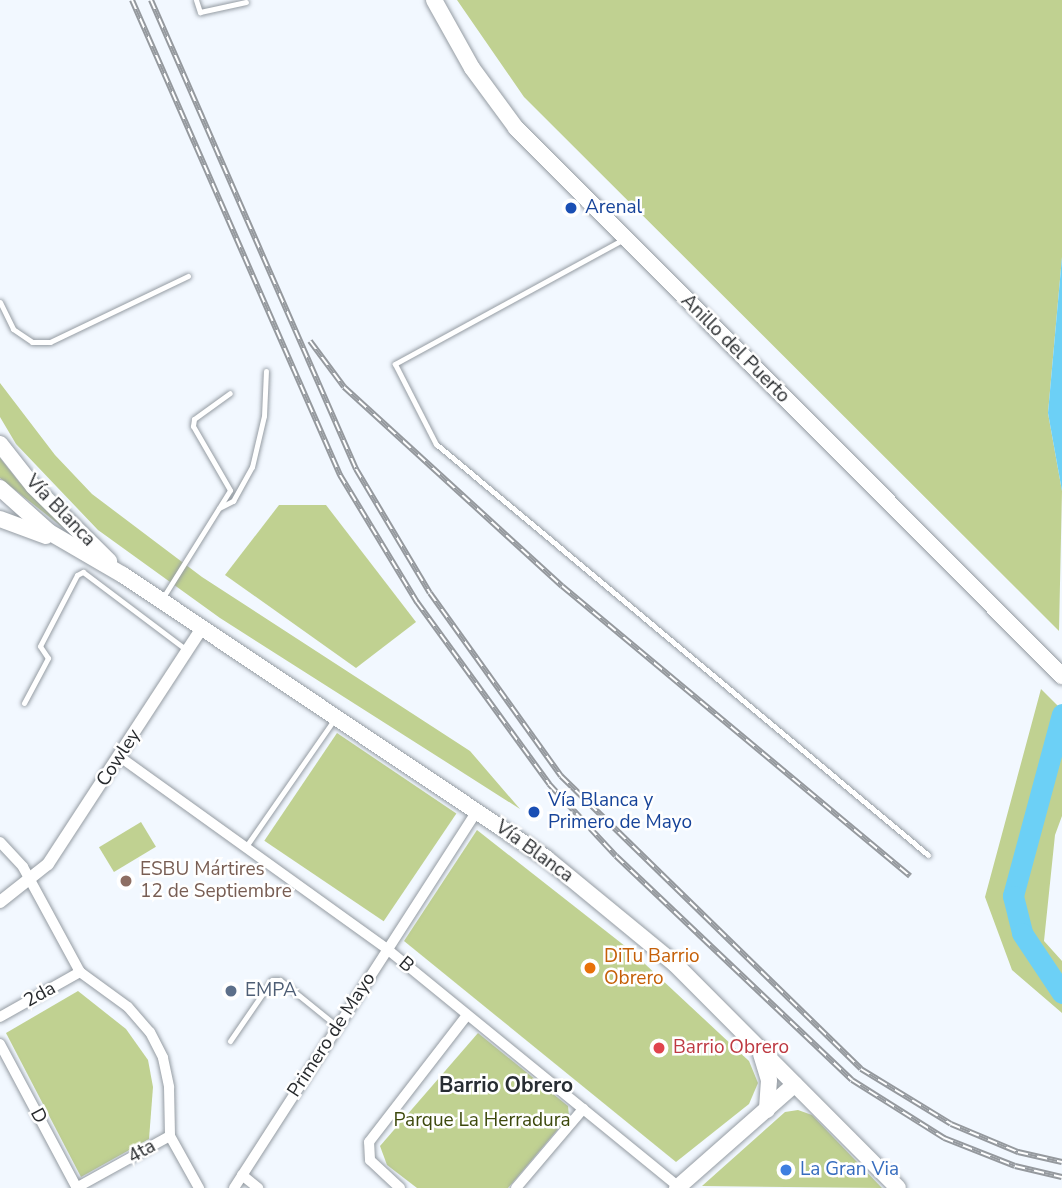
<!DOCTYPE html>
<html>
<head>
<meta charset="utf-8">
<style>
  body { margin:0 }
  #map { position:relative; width:1062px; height:1188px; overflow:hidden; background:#f2f8ff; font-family:"Nunito Sans",sans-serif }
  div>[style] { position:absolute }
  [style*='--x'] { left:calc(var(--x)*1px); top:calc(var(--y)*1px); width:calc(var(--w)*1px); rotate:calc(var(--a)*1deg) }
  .green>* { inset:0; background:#c0d191; transform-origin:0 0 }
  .water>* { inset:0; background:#6cd0f6 }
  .river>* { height:21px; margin:-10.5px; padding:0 10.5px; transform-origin:10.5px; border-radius:10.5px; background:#6cd0f6 }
  .roads { filter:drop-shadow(0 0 2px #959ca3) drop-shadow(0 0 2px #959ca3) }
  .service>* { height:5px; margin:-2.5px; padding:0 2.5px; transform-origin:2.5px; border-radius:2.5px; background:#fff }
  .minor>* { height:10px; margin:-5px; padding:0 5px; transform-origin:5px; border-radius:5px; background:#fff }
  .tertiary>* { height:12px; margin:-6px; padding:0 6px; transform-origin:6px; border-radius:6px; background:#fff }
  .primary>* { height:16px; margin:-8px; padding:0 8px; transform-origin:8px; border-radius:8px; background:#fff }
  .rail>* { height:6px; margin-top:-3px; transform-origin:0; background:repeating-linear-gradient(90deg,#fff 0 10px,#95999e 0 20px); box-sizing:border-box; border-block:2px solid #95999e }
  .dots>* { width:19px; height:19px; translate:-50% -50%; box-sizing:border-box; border:4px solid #fff; border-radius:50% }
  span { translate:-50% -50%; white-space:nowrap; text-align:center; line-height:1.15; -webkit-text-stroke:5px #fff; paint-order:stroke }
  .transit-label { font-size:19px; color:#164399 }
  .left { translate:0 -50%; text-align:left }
  .street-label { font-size:19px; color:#272a2d }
  .education-label { font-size:19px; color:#785e54 }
  .food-label { font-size:19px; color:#c56008 }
  .service-label { font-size:19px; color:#4e5e75 }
  .health-label { font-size:19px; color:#be3a42 }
  .park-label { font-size:19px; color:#3d490c }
  .shop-label { font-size:19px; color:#366cbe }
  .neighbourhood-label { font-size:21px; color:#272d33; font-weight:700 }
</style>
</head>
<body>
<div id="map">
  <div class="green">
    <div style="clip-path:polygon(457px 0,1062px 0,1062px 257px,1048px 413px,1062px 491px,1059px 631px,524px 97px)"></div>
    <div style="clip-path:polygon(0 383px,55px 455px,92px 494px,202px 577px,470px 751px,520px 809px,220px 618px,98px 530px,16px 444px,0 417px)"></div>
    <div style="clip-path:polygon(0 458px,19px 482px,85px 545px,0 478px)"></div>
    <div style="clip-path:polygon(279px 505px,326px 505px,416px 622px,356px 668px,225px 575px)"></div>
    <div style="clip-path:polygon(1041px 689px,1062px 710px,1062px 816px,1055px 835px,1044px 941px,1062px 961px,1062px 1013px,1012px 970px,985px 897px)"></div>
    <div style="left:337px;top:733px;width:144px;height:130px;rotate:34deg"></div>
    <div style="left:141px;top:822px;width:29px;height:49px;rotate:59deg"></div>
    <div style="clip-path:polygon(477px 830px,630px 950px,749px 1061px,758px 1083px,749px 1104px,676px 1162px,404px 941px)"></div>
    <div style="clip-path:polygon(78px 991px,126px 1029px,148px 1060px,153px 1087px,149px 1139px,81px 1177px,6px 1033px)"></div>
    <div style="clip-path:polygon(478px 1033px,568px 1106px,569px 1116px,508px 1188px,417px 1188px,387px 1165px,380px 1146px)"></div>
    <div style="clip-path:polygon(798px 1110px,812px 1115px,882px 1188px,702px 1186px,785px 1112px)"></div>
  </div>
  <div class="water">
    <div style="clip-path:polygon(1062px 257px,1062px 491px,1048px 413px)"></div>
  </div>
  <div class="river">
    <div style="--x:1062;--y:714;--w:188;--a:105.1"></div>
    <div style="--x:1013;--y:896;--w:38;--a:76"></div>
    <div style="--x:1022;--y:933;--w:72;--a:56.3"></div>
  </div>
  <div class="roads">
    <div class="service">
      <div style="--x:196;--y:0;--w:13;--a:72"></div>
      <div style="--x:200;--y:12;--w:47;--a:-12.3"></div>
      <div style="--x:624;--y:239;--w:261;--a:151.4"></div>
      <div style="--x:395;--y:364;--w:90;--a:62.9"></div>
      <div style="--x:436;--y:444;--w:641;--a:39.87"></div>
      <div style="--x:0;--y:302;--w:30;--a:64"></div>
      <div style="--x:13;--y:329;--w:23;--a:34"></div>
      <div style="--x:32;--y:342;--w:18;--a:0"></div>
      <div style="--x:50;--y:342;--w:153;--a:-25.6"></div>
      <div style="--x:219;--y:508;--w:16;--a:-27"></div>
      <div style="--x:233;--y:501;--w:39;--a:-61"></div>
      <div style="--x:252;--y:467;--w:52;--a:-76.8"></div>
      <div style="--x:264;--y:416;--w:45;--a:-87.5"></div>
      <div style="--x:162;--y:599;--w:128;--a:-58"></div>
      <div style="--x:230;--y:490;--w:74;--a:-120"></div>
      <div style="--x:193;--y:426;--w:7;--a:-82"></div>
      <div style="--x:194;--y:419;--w:44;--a:-35.8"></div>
      <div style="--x:24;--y:703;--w:51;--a:-61.9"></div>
      <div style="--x:48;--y:658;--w:14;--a:-124"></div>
      <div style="--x:40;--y:646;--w:80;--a:-62.5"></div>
      <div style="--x:77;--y:575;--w:7;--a:-27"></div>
      <div style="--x:83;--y:572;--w:131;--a:37"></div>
      <div style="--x:247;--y:845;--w:152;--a:-55.2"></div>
      <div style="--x:230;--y:1041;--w:74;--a:-55.5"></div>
      <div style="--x:272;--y:980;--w:8;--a:0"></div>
      <div style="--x:280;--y:980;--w:75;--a:39"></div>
    </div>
    <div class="minor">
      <div style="--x:120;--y:757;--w:329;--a:35.7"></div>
      <div style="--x:387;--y:949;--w:378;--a:39.2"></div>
      <div style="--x:0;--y:842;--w:34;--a:47"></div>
      <div style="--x:23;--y:867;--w:119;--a:61.5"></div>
      <div style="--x:80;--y:972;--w:59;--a:36.1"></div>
      <div style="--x:128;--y:1007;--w:33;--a:49"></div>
      <div style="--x:150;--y:1032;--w:29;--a:63"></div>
      <div style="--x:163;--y:1058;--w:30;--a:78"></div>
      <div style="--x:169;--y:1087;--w:49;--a:88.8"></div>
      <div style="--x:170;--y:1136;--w:60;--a:60.9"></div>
      <div style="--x:0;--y:1017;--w:92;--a:-29.4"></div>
      <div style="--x:0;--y:1044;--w:163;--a:61.9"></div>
      <div style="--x:242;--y:1175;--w:21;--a:39"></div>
      <div style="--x:76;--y:1188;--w:107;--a:-29"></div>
      <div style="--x:234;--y:1188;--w:447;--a:-57.2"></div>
      <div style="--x:400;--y:1188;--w:41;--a:-137"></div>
      <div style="--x:370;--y:1160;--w:18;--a:-93"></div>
      <div style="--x:369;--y:1142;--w:160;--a:-52.3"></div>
      <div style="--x:516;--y:1188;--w:104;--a:-49.7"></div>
    </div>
    <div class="tertiary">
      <div style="--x:0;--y:902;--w:61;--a:-38.4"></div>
      <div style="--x:48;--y:864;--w:280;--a:-56.9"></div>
    </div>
    <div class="primary">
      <div style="--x:434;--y:0;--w:78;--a:60.8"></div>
      <div style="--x:472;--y:68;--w:74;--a:53.7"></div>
      <div style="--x:516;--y:128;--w:774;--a:45.1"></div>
      <div style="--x:0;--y:444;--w:53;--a:51.8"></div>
      <div style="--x:33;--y:486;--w:107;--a:44.6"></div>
      <div style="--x:0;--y:488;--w:66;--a:41.9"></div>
      <div style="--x:49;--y:532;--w:86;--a:30.2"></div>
      <div style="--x:123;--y:575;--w:509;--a:33.78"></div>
      <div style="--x:546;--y:858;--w:166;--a:39.4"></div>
      <div style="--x:674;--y:963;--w:317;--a:45.1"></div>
      <div style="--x:0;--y:519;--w:49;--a:20.3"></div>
      <div style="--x:761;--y:1054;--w:27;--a:73"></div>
      <div style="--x:769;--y:1080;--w:30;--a:94"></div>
      <div style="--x:677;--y:1188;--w:157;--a:-41.4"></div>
    </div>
  </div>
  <div class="rail">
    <div style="--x:132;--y:0;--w:519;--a:66.35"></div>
    <div style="--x:340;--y:475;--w:149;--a:58.8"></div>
    <div style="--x:417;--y:602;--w:225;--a:54"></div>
    <div style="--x:549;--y:784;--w:98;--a:47.1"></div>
    <div style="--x:616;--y:856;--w:325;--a:43.5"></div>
    <div style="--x:852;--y:1080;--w:109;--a:32.2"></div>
    <div style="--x:944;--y:1138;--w:76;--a:21.5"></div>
    <div style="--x:1015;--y:1166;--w:48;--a:13.2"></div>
    <div style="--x:151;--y:0;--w:512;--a:66.39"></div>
    <div style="--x:356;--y:469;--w:144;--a:59.2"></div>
    <div style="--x:430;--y:593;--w:225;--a:54.4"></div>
    <div style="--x:561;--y:776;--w:419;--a:44.3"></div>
    <div style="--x:861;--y:1069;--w:105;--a:31.4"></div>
    <div style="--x:951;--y:1124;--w:73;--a:22.7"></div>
    <div style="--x:1018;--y:1152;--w:45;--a:12.8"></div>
    <div style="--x:310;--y:341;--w:57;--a:53.5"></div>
    <div style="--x:344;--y:387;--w:295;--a:42.4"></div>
    <div style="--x:562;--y:586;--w:453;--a:39.8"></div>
  </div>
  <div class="dots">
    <div style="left:571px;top:208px;background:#1a4fb4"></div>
    <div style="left:534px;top:812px;background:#1a4fb4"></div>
    <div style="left:126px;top:881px;background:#8d6e63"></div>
    <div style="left:590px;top:968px;background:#e8710a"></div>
    <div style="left:231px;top:991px;background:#5c6f8a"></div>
    <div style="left:659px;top:1048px;background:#e0444e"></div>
    <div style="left:786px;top:1170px;background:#3f7fe0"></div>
  </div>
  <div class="transit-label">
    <span class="left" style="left:585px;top:208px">Arenal</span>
    <span class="left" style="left:548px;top:812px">Vía Blanca y<br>Primero de Mayo</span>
  </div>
  <div class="street-label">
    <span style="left:735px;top:349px;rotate:45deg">Anillo del Puerto</span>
    <span style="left:60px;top:511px;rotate:46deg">Vía Blanca</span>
    <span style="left:119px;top:758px;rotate:-57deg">Cowley</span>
    <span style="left:534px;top:852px;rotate:36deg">Vía Blanca</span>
    <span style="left:406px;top:965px;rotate:40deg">B</span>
    <span style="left:40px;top:995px;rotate:-29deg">2da</span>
    <span style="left:332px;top:1035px;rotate:-57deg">Primero de Mayo</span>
    <span style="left:38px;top:1116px;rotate:62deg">D</span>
    <span style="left:142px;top:1152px;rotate:-29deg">4ta</span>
  </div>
  <div class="education-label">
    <span class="left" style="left:140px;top:881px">ESBU Mártires<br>12 de Septiembre</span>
  </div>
  <div class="food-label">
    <span class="left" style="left:604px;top:968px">DiTu Barrio<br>Obrero</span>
  </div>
  <div class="service-label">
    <span class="left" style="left:245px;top:991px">EMPA</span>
  </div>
  <div class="health-label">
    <span class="left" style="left:673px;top:1048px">Barrio Obrero</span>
  </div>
  <div class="park-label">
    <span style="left:482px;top:1121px">Parque La Herradura</span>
  </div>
  <div class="shop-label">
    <span class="left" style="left:800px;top:1170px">La Gran Via</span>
  </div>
  <div class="neighbourhood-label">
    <span style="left:506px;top:1085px">Barrio Obrero</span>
  </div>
</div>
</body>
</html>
